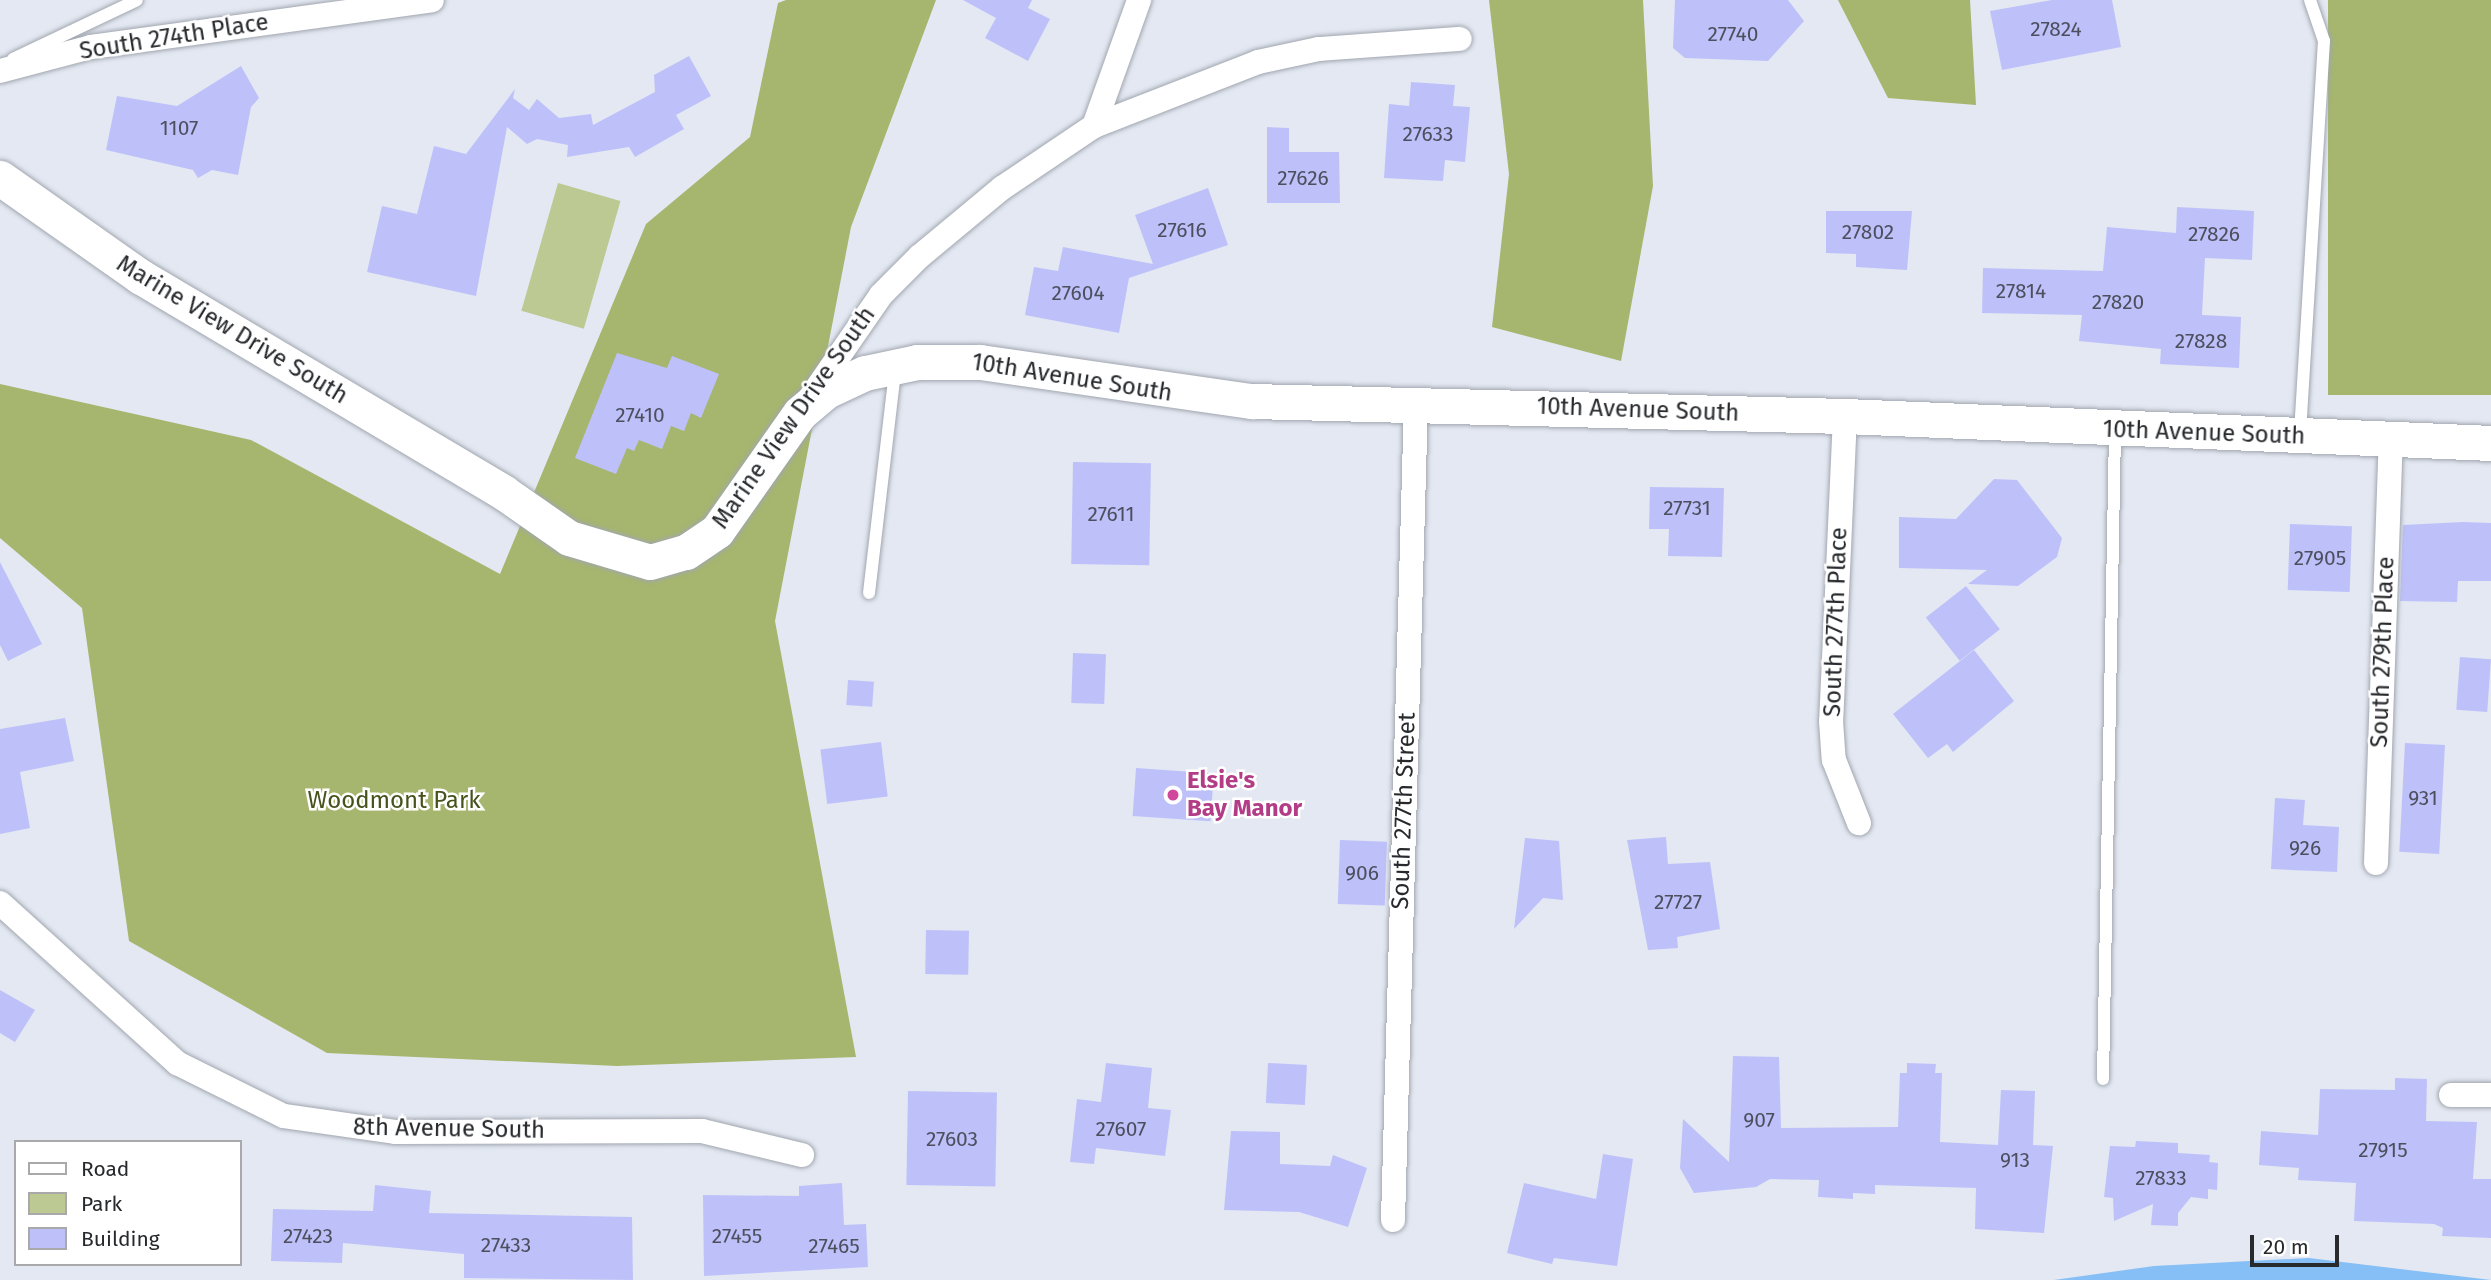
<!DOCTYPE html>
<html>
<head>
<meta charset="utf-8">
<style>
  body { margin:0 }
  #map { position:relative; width:2491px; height:1280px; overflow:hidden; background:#e3e8f2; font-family:"Fira Sans",sans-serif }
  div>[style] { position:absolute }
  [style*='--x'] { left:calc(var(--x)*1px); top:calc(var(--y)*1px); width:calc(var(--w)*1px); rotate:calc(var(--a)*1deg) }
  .green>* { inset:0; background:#bcc993; transform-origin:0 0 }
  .forest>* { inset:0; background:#a6b66e; transform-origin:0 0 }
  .water>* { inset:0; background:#86bff5 }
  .building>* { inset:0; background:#bec1f9; transform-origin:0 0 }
  .roads { filter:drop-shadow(0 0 2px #a1a6af) drop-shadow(0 0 2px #a1a6af) }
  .service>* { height:12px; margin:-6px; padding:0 6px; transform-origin:6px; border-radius:6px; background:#fff }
  .minor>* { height:24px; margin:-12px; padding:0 12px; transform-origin:12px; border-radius:12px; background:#fff }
  .secondary>* { height:35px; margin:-17.5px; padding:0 17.5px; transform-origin:17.5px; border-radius:17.5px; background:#fff }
  .dots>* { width:19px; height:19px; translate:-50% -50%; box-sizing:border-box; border:4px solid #fff; border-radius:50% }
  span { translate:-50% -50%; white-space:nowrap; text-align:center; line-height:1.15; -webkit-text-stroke:5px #fff; paint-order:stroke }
  .number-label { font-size:21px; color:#4d4f5f }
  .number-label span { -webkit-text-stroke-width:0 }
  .street-label { font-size:24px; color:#27292c }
  .hotel-label { font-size:24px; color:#b23c85; font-weight:700 }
  .left { translate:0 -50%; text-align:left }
  .park-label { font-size:24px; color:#47521d }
  .legend { position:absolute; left:14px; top:1140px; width:228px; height:126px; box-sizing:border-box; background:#fff; border:2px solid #a9a9ab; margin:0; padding:9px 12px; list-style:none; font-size:21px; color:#27292c }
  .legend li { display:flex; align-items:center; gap:14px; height:35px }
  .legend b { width:35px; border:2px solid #a9a9ab }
  .scale { position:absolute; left:2250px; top:1235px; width:89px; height:32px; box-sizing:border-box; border:4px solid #27292c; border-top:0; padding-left:9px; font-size:21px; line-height:24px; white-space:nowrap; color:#27292c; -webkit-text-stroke:5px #fff; paint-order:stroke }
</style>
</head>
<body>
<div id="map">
  <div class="green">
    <div style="left:558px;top:183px;width:65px;height:133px;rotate:16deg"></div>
  </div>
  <div class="forest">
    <div style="clip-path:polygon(786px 0,936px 0,851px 227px,775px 621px,856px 1057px,617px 1066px,327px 1053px,129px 941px,82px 608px,0 538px,0 384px,251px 440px,500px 574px,646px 224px,750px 137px,778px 3px)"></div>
    <div style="clip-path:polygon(1489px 0,1643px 0,1653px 186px,1621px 361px,1492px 327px,1509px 174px)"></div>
    <div style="clip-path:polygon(1838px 0,1970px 0,1976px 105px,1888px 98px)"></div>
    <div style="left:2328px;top:0;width:163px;height:395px"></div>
  </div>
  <div class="water">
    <div style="clip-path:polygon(2309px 1258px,2491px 1280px,2054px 1280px,2154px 1266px)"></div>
  </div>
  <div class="building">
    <div style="clip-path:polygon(963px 0,1032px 0,1028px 8px,1050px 19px,1028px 61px,985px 38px,996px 18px)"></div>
    <div style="clip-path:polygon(1675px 0,1788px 0,1804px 21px,1768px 61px,1685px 58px,1673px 48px)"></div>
    <div style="clip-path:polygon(2052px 0,2112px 0,2121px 47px,2002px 70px,1990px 11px)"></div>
    <div style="clip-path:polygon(689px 56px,711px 96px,676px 115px,684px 129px,635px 157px,629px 147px,567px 157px,568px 145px,537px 139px,527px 144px,507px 127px,476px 296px,367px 272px,382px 206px,417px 214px,434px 146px,466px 154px,515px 89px,513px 98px,529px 110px,537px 99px,559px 118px,591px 114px,593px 125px,655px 92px,654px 75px)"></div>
    <div style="clip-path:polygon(241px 66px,259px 98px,251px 107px,238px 175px,212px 170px,198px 178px,193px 170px,106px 150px,117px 96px,177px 106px)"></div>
    <div style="clip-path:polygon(1411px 82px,1455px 85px,1453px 106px,1470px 107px,1465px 162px,1445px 160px,1443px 181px,1384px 178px,1389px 104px,1409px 106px)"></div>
    <div style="clip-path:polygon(1267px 127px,1289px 128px,1289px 152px,1339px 152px,1340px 203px,1267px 203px)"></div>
    <div style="clip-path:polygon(1208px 188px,1228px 245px,1129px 278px,1119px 333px,1025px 315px,1034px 267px,1058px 271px,1063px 247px,1153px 264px,1135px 215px)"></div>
    <div style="clip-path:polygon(2177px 207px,2254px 211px,2252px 260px,2205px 258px,2202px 315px,2241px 317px,2239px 368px,2160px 364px,2161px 349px,2079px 341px,2082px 315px,1982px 313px,1983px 268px,2103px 271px,2107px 227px,2176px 233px)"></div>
    <div style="clip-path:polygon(1826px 211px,1912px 211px,1907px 270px,1856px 267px,1856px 254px,1826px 253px)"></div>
    <div style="clip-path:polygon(617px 353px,667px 368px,672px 356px,719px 374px,701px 418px,691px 413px,684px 431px,671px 426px,662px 449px,639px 440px,634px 451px,627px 448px,616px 474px,575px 458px)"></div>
    <div style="left:1073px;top:462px;width:78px;height:102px;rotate:1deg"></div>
    <div style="clip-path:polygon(1994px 479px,2017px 480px,2062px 538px,2057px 557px,2018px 586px,1968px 584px,1987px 570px,1899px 568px,1899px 517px,1956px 519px)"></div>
    <div style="clip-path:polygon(1650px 487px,1724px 488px,1722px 557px,1668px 556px,1669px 529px,1649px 529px)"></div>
    <div style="clip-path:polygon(2463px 522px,2491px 523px,2491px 581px,2458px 581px,2457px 602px,2400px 601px,2403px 525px)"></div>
    <div style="left:2290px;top:524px;width:62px;height:66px;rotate:2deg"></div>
    <div style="clip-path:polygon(0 562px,42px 644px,8px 661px,0 645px)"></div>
    <div style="left:1966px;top:586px;width:55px;height:51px;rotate:52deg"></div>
    <div style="clip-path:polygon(1974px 650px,2014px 701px,1953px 752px,1947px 744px,1928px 758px,1893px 714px)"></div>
    <div style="left:1073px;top:653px;width:33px;height:50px;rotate:2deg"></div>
    <div style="left:2460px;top:657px;width:31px;height:53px;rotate:4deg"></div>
    <div style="left:848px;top:680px;width:26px;height:25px;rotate:4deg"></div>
    <div style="clip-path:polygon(65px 718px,74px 761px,20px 772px,30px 828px,0 834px,0 729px)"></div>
    <div style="left:881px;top:742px;width:55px;height:61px;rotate:83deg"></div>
    <div style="left:2405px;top:743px;width:40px;height:109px;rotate:3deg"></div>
    <div style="left:1136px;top:768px;width:78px;height:48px;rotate:4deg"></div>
    <div style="clip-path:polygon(2275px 798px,2305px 800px,2303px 825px,2339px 827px,2337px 872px,2271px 869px)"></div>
    <div style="clip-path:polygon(1666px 837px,1668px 864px,1710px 862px,1720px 929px,1677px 937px,1678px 948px,1648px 950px,1627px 840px)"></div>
    <div style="clip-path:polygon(1525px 838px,1559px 841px,1563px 900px,1543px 898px,1514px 929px)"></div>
    <div style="left:1340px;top:840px;width:47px;height:64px;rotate:2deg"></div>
    <div style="left:926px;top:930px;width:43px;height:44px;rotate:1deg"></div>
    <div style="clip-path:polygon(0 990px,35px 1010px,15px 1042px,0 1033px)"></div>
    <div style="clip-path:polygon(1733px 1056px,1779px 1057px,1781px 1128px,1898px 1127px,1900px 1073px,1907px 1073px,1907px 1063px,1936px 1064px,1935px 1073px,1942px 1073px,1940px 1142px,1998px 1145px,2001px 1090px,2035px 1091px,2033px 1145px,2053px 1146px,2044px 1233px,1975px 1229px,1976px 1188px,1875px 1185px,1875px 1194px,1853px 1193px,1853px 1199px,1818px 1197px,1819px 1180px,1770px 1179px,1756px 1187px,1694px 1193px,1680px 1168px,1683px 1119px,1729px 1162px)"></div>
    <div style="clip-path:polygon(1106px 1063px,1152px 1068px,1148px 1108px,1171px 1110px,1165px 1156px,1096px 1148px,1094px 1164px,1070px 1162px,1077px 1099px,1101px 1102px)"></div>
    <div style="left:1268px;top:1063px;width:39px;height:40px;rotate:3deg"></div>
    <div style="clip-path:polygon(2395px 1078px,2427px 1079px,2426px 1121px,2477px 1122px,2473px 1179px,2491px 1179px,2491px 1238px,2442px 1236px,2443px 1228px,2434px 1224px,2354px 1221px,2356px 1183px,2298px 1180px,2299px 1168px,2259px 1165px,2261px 1131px,2318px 1135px,2320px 1089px,2395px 1090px)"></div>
    <div style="left:908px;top:1091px;width:89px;height:94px;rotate:1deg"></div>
    <div style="clip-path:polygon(1231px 1131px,1280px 1132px,1280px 1164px,1330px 1166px,1333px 1155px,1367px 1168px,1348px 1227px,1299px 1212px,1224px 1210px)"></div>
    <div style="clip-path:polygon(2136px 1141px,2178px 1143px,2178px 1153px,2210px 1155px,2209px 1162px,2218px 1163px,2217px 1190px,2208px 1189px,2208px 1199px,2191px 1197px,2178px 1213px,2178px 1226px,2151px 1225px,2153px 1204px,2114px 1221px,2113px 1198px,2104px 1197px,2110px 1146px,2135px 1147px)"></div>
    <div style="clip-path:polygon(1603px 1154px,1633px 1159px,1617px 1266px,1554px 1258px,1552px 1264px,1507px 1253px,1524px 1183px,1596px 1199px)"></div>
    <div style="clip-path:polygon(842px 1183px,844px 1225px,866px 1224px,868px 1267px,704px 1276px,703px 1195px,799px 1196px,799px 1186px)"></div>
    <div style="clip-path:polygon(375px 1185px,431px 1191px,429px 1213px,632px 1217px,633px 1280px,464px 1278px,464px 1254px,343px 1243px,342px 1263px,271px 1261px,273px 1209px,373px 1211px)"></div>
  </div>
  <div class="roads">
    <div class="service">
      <div style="--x:13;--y:59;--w:137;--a:-25.4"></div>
      <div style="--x:2300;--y:433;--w:393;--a:-86.5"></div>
      <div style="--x:2324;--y:41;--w:43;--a:-108.9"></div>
      <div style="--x:869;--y:593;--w:224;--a:-83.3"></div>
      <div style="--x:2103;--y:1079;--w:649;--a:-88.94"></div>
    </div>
    <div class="minor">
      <div style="--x:0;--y:71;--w:94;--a:-14.8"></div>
      <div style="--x:91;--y:47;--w:344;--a:-7.8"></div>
      <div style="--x:1094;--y:126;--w:134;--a:-70.3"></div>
      <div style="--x:810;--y:398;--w:125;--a:-55.4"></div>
      <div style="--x:881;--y:295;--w:55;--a:-45"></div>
      <div style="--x:920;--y:256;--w:107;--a:-39.7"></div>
      <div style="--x:1002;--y:188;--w:111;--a:-34"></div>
      <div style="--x:1094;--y:126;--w:176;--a:-21.3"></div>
      <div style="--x:1258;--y:62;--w:62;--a:-12"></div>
      <div style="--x:1319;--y:49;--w:141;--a:-4.1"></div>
      <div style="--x:1845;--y:416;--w:305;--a:92.6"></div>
      <div style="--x:1831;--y:721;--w:39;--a:86"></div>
      <div style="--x:1834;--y:760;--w:68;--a:68.4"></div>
      <div style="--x:2376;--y:863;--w:423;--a:-88"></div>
      <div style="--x:0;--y:903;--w:239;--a:42.1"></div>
      <div style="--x:177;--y:1063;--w:119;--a:26.4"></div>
      <div style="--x:284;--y:1116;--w:112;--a:8.2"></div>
      <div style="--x:395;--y:1132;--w:307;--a:-0.2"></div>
      <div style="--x:702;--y:1131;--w:103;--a:13.5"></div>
      <div style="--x:2451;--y:1095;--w:40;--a:0"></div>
      <div style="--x:1393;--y:1220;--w:817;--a:-88.39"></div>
    </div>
    <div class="secondary">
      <div style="--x:0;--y:178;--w:172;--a:35.1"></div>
      <div style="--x:141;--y:277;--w:421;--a:30.7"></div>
      <div style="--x:503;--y:492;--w:80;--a:34.9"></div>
      <div style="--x:569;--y:538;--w:84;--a:16.5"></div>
      <div style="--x:650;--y:562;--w:37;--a:-16"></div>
      <div style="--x:686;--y:552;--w:37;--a:-34"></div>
      <div style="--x:717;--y:531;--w:144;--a:-54.9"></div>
      <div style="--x:800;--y:413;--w:34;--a:-40"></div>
      <div style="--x:826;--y:391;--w:43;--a:-24.8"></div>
      <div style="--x:865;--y:373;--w:53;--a:-11.9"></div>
      <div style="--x:917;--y:362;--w:63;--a:0"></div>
      <div style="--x:980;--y:362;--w:275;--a:8.2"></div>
      <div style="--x:1252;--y:401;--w:593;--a:1.45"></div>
      <div style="--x:1845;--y:416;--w:647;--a:2.39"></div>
    </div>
  </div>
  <div class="dots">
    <div style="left:1173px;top:795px;background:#d1479c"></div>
  </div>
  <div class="number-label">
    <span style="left:2056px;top:29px">27824</span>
    <span style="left:1733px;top:34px">27740</span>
    <span style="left:179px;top:128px">1107</span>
    <span style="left:1428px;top:134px">27633</span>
    <span style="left:1303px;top:178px">27626</span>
    <span style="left:1182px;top:230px">27616</span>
    <span style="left:1868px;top:232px">27802</span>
    <span style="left:2214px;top:234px">27826</span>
    <span style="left:2021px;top:291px">27814</span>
    <span style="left:1078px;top:293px">27604</span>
    <span style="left:2118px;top:302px">27820</span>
    <span style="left:2201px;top:341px">27828</span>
    <span style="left:640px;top:415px">27410</span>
    <span style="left:1687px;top:508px">27731</span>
    <span style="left:1111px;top:514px">27611</span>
    <span style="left:2320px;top:558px">27905</span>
    <span style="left:2423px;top:798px">931</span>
    <span style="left:2305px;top:848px">926</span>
    <span style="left:1362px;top:873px">906</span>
    <span style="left:1678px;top:902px">27727</span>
    <span style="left:1759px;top:1120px">907</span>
    <span style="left:1121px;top:1129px">27607</span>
    <span style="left:952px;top:1139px">27603</span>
    <span style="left:2383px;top:1150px">27915</span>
    <span style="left:2015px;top:1160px">913</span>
    <span style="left:2161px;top:1178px">27833</span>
    <span style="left:308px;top:1236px">27423</span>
    <span style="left:737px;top:1236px">27455</span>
    <span style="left:506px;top:1245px">27433</span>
    <span style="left:834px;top:1246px">27465</span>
  </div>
  <div class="street-label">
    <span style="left:174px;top:37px;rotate:-9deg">South 274th Place</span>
    <span style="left:232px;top:330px;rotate:31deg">Marine View Drive South</span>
    <span style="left:1072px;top:378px;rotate:9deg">10th Avenue South</span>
    <span style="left:1638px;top:410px;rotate:2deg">10th Avenue South</span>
    <span style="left:794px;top:418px;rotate:-55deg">Marine View Drive South</span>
    <span style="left:2204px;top:433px;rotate:2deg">10th Avenue South</span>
    <span style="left:1836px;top:622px;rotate:-88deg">South 277th Place</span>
    <span style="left:2383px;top:652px;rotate:-88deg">South 279th Place</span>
    <span style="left:1404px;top:811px;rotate:-88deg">South 277th Street</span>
    <span style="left:449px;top:1129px;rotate:1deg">8th Avenue South</span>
  </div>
  <div class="hotel-label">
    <span class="left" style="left:1187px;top:795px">Elsie's<br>Bay Manor</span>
  </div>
  <div class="park-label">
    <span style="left:394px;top:801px">Woodmont Park</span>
  </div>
  <ul class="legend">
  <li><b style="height:9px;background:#fff"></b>Road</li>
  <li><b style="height:19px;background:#bcc993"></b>Park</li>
  <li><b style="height:19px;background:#bec1f9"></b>Building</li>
  </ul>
  <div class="scale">20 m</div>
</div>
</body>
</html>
